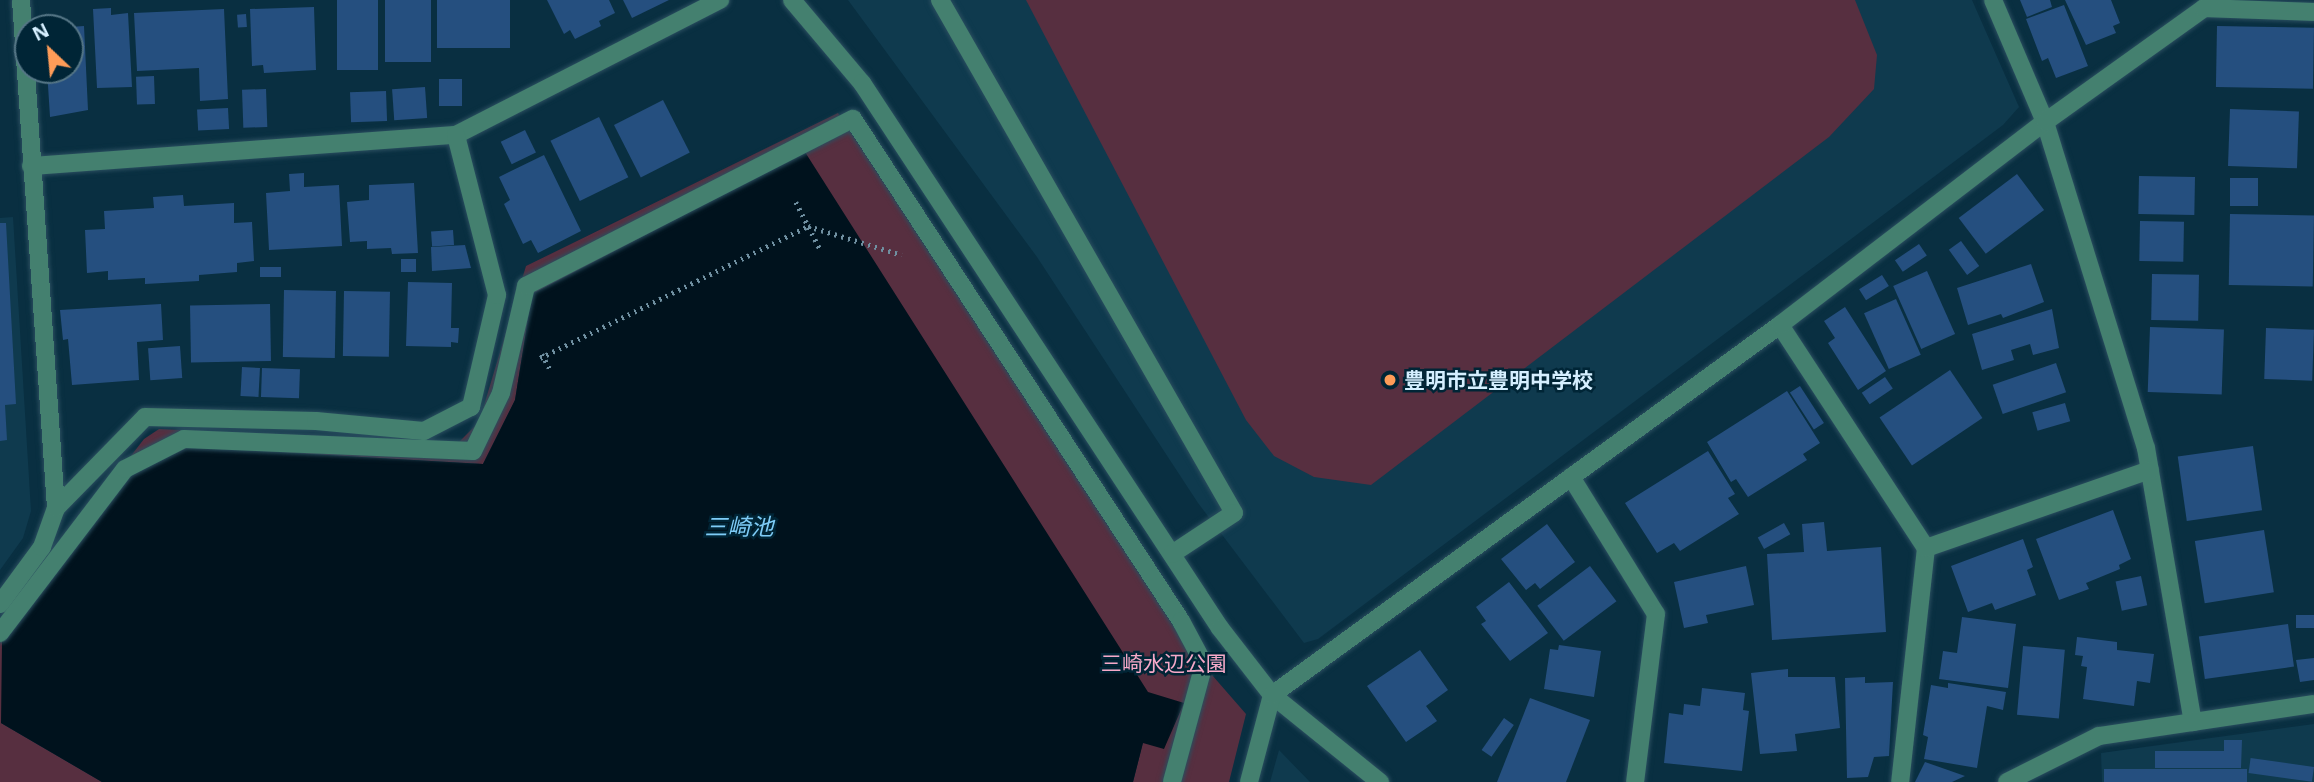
<!DOCTYPE html>
<html>
<head>
<meta charset="utf-8">
<style>
  body { margin:0 }
  #map { position:relative; width:2314px; height:782px; overflow:hidden; background:#092f41; font-family:"Noto Sans","Noto Sans JP",sans-serif }
  div>[style] { position:absolute }
  [style*='--x'] { left:calc(var(--x)*1px); top:calc(var(--y)*1px); width:calc(var(--w)*1px); rotate:calc(var(--a)*1deg) }
  .built>* { inset:0; background:#0f3a4e }
  .green>* { inset:0; background:#572f40 }
  .water>* { inset:0; background:#00121d }
  .building>* { inset:0; background:#254f7f; transform-origin:0 0 }
  .path>* { height:4.5px; margin-top:-2.25px; transform-origin:0; background:repeating-linear-gradient(90deg,#7090a1 0 2px,transparent 0 7px) }
  .roads { filter:drop-shadow(0 0 2px #2a4e5f) drop-shadow(0 0 2px #2a4e5f) }
  .minor>* { height:18px; margin:-9px; padding:0 9px; transform-origin:9px; border-radius:9px; background:#44806f }
  .dots>* { width:19px; height:19px; translate:-50% -50%; box-sizing:border-box; border:4px solid #002536; border-radius:50% }
  span { translate:-50% -50%; white-space:nowrap; text-align:center; line-height:1.15; -webkit-text-stroke:5px #002536; paint-order:stroke }
  .poi-label { font-size:21px; color:#d5efff; font-weight:700 }
  .left { translate:0 -50%; text-align:left }
  .park-label { font-size:21px; color:#f6a9c8 }
  .water-label { font-size:23px; color:#7eccf7; font-style:italic }
  .north { position:absolute; left:14px; top:14px; width:70px; height:70px; box-sizing:border-box; background:#002536; border:2px solid #557686; border-radius:50%; rotate:334deg; font-size:19px; font-weight:700; line-height:28px; text-align:center; color:#d5efff }
  .north::after { content:''; display:block; margin:auto; width:24px; height:32px; background:#fe9c58; clip-path:polygon(50% 0,100% 100%,50% 72%,0 100%) }
</style>
</head>
<body>
<div id="map">
  <div class="built">
    <div style="clip-path:polygon(848px 0,1972px 0,2019px 107px,2003px 125px,1318px 639px,1304px 643px,1198px 503px,1037px 257px)"></div>
    <div style="clip-path:polygon(13px 217px,31px 511px,23px 538px,0 570px,0 218px)"></div>
    <div style="clip-path:polygon(2314px 724px,2314px 782px,2102px 782px,2101px 753px)"></div>
    <div style="clip-path:polygon(1279px 750px,1310px 782px,1270px 782px)"></div>
  </div>
  <div class="green">
    <div style="clip-path:polygon(1026px 0,1855px 0,1877px 55px,1874px 89px,1829px 137px,1371px 485px,1314px 477px,1274px 456px,1246px 420px)"></div>
    <div style="clip-path:polygon(838px 113px,1185px 644px,1246px 714px,1229px 782px,1133px 782px,1143px 742px,1183px 704px,1148px 693px,532px 294px,515px 400px,483px 464px,189px 447px,1px 723px,102px 782px,0 782px,0 625px,144px 439px,159px 429px,459px 442px,479px 422px,526px 266px)"></div>
  </div>
  <div class="water">
    <div style="clip-path:polygon(805px 152px,1148px 692px,1184px 703px,1164px 749px,1143px 743px,1133px 782px,102px 782px,1px 723px,2px 642px,128px 475px,189px 447px,483px 464px,515px 400px,532px 294px)"></div>
  </div>
  <div class="building">
    <div style="left:337px;top:0;width:41px;height:70px"></div>
    <div style="left:385px;top:0;width:46px;height:62px"></div>
    <div style="left:437px;top:0;width:73px;height:48px"></div>
    <div style="clip-path:polygon(547px 0,609px 0,615px 13px,599px 21px,601px 26px,575px 39px,570px 30px,564px 34px)"></div>
    <div style="clip-path:polygon(623px 0,669px 0,632px 18px)"></div>
    <div style="clip-path:polygon(2020px 0,2050px 0,2052px 7px,2027px 17px)"></div>
    <div style="clip-path:polygon(2065px 0,2111px 0,2120px 23px,2113px 26px,2116px 33px,2086px 45px)"></div>
    <div style="clip-path:polygon(2064px 5px,2088px 66px,2056px 78px,2048px 58px,2042px 61px,2026px 19px)"></div>
    <div style="clip-path:polygon(314px 7px,316px 70px,264px 73px,263px 65px,252px 66px,250px 9px)"></div>
    <div style="clip-path:polygon(111px 8px,111px 15px,128px 13px,132px 87px,97px 88px,93px 9px)"></div>
    <div style="clip-path:polygon(224px 9px,228px 99px,200px 101px,199px 68px,137px 71px,134px 13px)"></div>
    <div style="left:246px;top:14px;width:13px;height:9px;rotate:86deg"></div>
    <div style="clip-path:polygon(84px 26px,88px 110px,50px 117px,47px 70px,70px 70px,70px 27px)"></div>
    <div style="left:2217px;top:26px;width:97px;height:61px;rotate:1deg"></div>
    <div style="left:154px;top:76px;width:28px;height:18px;rotate:88deg"></div>
    <div style="left:439px;top:79px;width:23px;height:27px"></div>
    <div style="left:425px;top:87px;width:31px;height:33px;rotate:86deg"></div>
    <div style="left:266px;top:89px;width:38px;height:24px;rotate:88deg"></div>
    <div style="left:386px;top:91px;width:30px;height:36px;rotate:88deg"></div>
    <div style="left:663px;top:100px;width:59px;height:55px;rotate:63deg"></div>
    <div style="left:228px;top:108px;width:21px;height:31px;rotate:87deg"></div>
    <div style="left:2230px;top:109px;width:69px;height:57px;rotate:2deg"></div>
    <div style="left:599px;top:117px;width:67px;height:54px;rotate:64deg"></div>
    <div style="left:525px;top:130px;width:25px;height:27px;rotate:64deg"></div>
    <div style="clip-path:polygon(544px 155px,581px 231px,538px 253px,531px 240px,523px 244px,504px 204px,510px 200px,499px 177px)"></div>
    <div style="clip-path:polygon(304px 173px,304px 187px,339px 185px,342px 246px,269px 250px,266px 193px,290px 191px,289px 174px)"></div>
    <div style="left:2017px;top:174px;width:45px;height:73px;rotate:53deg"></div>
    <div style="left:2139px;top:176px;width:56px;height:38px;rotate:1deg"></div>
    <div style="left:2230px;top:178px;width:28px;height:28px"></div>
    <div style="clip-path:polygon(414px 183px,418px 253px,392px 254px,391px 248px,367px 249px,367px 241px,350px 242px,347px 202px,369px 200px,369px 185px)"></div>
    <div style="clip-path:polygon(183px 195px,184px 206px,234px 203px,234px 223px,252px 222px,254px 261px,237px 263px,237px 272px,199px 275px,199px 281px,145px 284px,145px 278px,108px 280px,108px 271px,87px 273px,85px 230px,105px 229px,104px 211px,154px 208px,153px 197px)"></div>
    <div style="left:2230px;top:214px;width:84px;height:71px;rotate:1deg"></div>
    <div style="left:2140px;top:221px;width:44px;height:40px;rotate:1deg"></div>
    <div style="clip-path:polygon(0 223px,6px 223px,16px 404px,5px 405px,7px 440px,0 441px)"></div>
    <div style="left:453px;top:230px;width:15px;height:22px;rotate:86deg"></div>
    <div style="left:1961px;top:241px;width:31px;height:15px;rotate:54deg"></div>
    <div style="left:1919px;top:244px;width:14px;height:29px;rotate:56deg"></div>
    <div style="clip-path:polygon(465px 245px,471px 268px,432px 271px,431px 247px)"></div>
    <div style="left:401px;top:259px;width:15px;height:13px"></div>
    <div style="clip-path:polygon(2031px 264px,2044px 302px,2003px 318px,2001px 314px,1968px 325px,1957px 288px)"></div>
    <div style="left:281px;top:267px;width:10px;height:21px;rotate:90deg"></div>
    <div style="left:1927px;top:271px;width:69px;height:37px;rotate:66deg"></div>
    <div style="left:2152px;top:274px;width:47px;height:46px;rotate:1deg"></div>
    <div style="left:1882px;top:275px;width:13px;height:27px;rotate:58deg"></div>
    <div style="clip-path:polygon(408px 282px,452px 283px,451px 328px,459px 328px,458px 343px,451px 342px,451px 347px,406px 346px)"></div>
    <div style="left:284px;top:290px;width:52px;height:67px;rotate:1deg"></div>
    <div style="left:344px;top:291px;width:46px;height:65px;rotate:1deg"></div>
    <div style="left:1896px;top:299px;width:61px;height:35px;rotate:66deg"></div>
    <div style="clip-path:polygon(161px 304px,163px 340px,137px 342px,139px 380px,72px 385px,68px 339px,63px 340px,60px 310px)"></div>
    <div style="left:270px;top:304px;width:57px;height:80px;rotate:89deg"></div>
    <div style="clip-path:polygon(1845px 307px,1886px 371px,1858px 390px,1828px 343px,1835px 338px,1824px 321px)"></div>
    <div style="clip-path:polygon(2052px 309px,2059px 348px,2033px 355px,2030px 344px,2011px 350px,2014px 360px,1982px 370px,1972px 334px)"></div>
    <div style="left:2150px;top:327px;width:74px;height:65px;rotate:2deg"></div>
    <div style="left:2266px;top:328px;width:48px;height:51px;rotate:2deg"></div>
    <div style="left:180px;top:346px;width:32px;height:32px;rotate:86deg"></div>
    <div style="left:2056px;top:363px;width:31px;height:67px;rotate:71deg"></div>
    <div style="left:242px;top:367px;width:18px;height:29px;rotate:3deg"></div>
    <div style="left:262px;top:368px;width:38px;height:29px;rotate:2deg"></div>
    <div style="left:1950px;top:370px;width:58px;height:85px;rotate:56deg"></div>
    <div style="left:1885px;top:377px;width:14px;height:28px;rotate:56deg"></div>
    <div style="left:1800px;top:386px;width:44px;height:12px;rotate:57deg"></div>
    <div style="clip-path:polygon(1787px 391px,1820px 443px,1803px 454px,1807px 460px,1748px 497px,1736px 479px,1731px 482px,1707px 442px)"></div>
    <div style="left:2065px;top:403px;width:19px;height:34px;rotate:74deg"></div>
    <div style="left:2253px;top:446px;width:65px;height:76px;rotate:82deg"></div>
    <div style="clip-path:polygon(1708px 451px,1735px 494px,1728px 498px,1739px 514px,1680px 551px,1674px 543px,1657px 553px,1625px 503px)"></div>
    <div style="clip-path:polygon(2113px 510px,2131px 559px,2119px 565px,2120px 569px,2086px 583px,2089px 589px,2059px 600px,2036px 539px)"></div>
    <div style="clip-path:polygon(1824px 522px,1827px 551px,1881px 547px,1886px 632px,1772px 640px,1767px 554px,1804px 552px,1802px 524px)"></div>
    <div style="left:1784px;top:523px;width:13px;height:30px;rotate:61deg"></div>
    <div style="clip-path:polygon(1547px 524px,1575px 562px,1540px 589px,1535px 583px,1526px 590px,1501px 559px)"></div>
    <div style="left:2264px;top:530px;width:63px;height:70px;rotate:81deg"></div>
    <div style="clip-path:polygon(2023px 539px,2033px 567px,2027px 570px,2036px 595px,1995px 610px,1992px 603px,1968px 612px,1951px 566px)"></div>
    <div style="left:1590px;top:566px;width:44px;height:66px;rotate:53deg"></div>
    <div style="clip-path:polygon(1746px 566px,1754px 605px,1706px 615px,1708px 623px,1684px 628px,1674px 582px)"></div>
    <div style="left:2141px;top:576px;width:30px;height:26px;rotate:78deg"></div>
    <div style="clip-path:polygon(1509px 582px,1548px 633px,1510px 661px,1481px 624px,1486px 621px,1476px 607px)"></div>
    <div style="left:2314px;top:615px;width:13px;height:18px;rotate:90deg"></div>
    <div style="clip-path:polygon(1962px 617px,2016px 624px,2008px 688px,1939px 679px,1943px 651px,1957px 653px)"></div>
    <div style="left:2288px;top:624px;width:43px;height:90px;rotate:82deg"></div>
    <div style="clip-path:polygon(2077px 637px,2117px 642px,2117px 650px,2154px 654px,2150px 683px,2137px 681px,2134px 706px,2083px 699px,2087px 667px,2081px 666px,2083px 656px,2075px 655px)"></div>
    <div style="clip-path:polygon(1559px 645px,1601px 651px,1594px 697px,1544px 689px,1550px 649px,1558px 650px)"></div>
    <div style="left:2023px;top:646px;width:42px;height:69px;rotate:5deg"></div>
    <div style="clip-path:polygon(1420px 650px,1448px 690px,1426px 706px,1437px 721px,1406px 742px,1367px 686px)"></div>
    <div style="clip-path:polygon(2314px 658px,2314px 680px,2300px 682px,2296px 660px)"></div>
    <div style="clip-path:polygon(1788px 669px,1788px 677px,1835px 677px,1840px 728px,1795px 734px,1797px 751px,1760px 754px,1751px 673px)"></div>
    <div style="clip-path:polygon(1865px 677px,1865px 683px,1893px 682px,1889px 756px,1874px 757px,1868px 777px,1847px 778px,1845px 678px)"></div>
    <div style="clip-path:polygon(1948px 683px,2006px 692px,2003px 710px,1987px 706px,1977px 768px,1924px 759px,1928px 737px,1923px 735px,1931px 685px,1948px 688px)"></div>
    <div style="clip-path:polygon(1702px 688px,1745px 693px,1743px 710px,1749px 711px,1742px 771px,1664px 763px,1669px 713px,1683px 715px,1684px 704px,1700px 706px)"></div>
    <div style="clip-path:polygon(1530px 698px,1590px 720px,1566px 782px,1497px 782px)"></div>
    <div style="left:1504px;top:718px;width:12px;height:39px;rotate:35deg"></div>
    <div style="clip-path:polygon(2224px 740px,2242px 740px,2241px 768px,2155px 768px,2155px 751px,2224px 751px)"></div>
    <div style="clip-path:polygon(1925px 762px,1965px 776px,1952px 782px,1915px 782px)"></div>
    <div style="left:2314px;top:767px;width:15px;height:64px;rotate:98deg"></div>
    <div style="left:2247px;top:769px;width:13px;height:143px;rotate:90deg"></div>
  </div>
  <div class="path">
    <div style="--x:796;--y:202;--w:53;--a:62.9"></div>
    <div style="--x:542;--y:354;--w:17;--a:62"></div>
    <div style="--x:540;--y:358;--w:299;--a:-26.2"></div>
    <div style="--x:808;--y:226;--w:98;--a:17.1"></div>
  </div>
  <div class="roads">
    <div class="minor">
      <div style="--x:792;--y:0;--w:109;--a:49.9"></div>
      <div style="--x:862;--y:83;--w:652;--a:56.7"></div>
      <div style="--x:1220;--y:628;--w:85;--a:52.2"></div>
      <div style="--x:1272;--y:695;--w:139;--a:38.9"></div>
      <div style="--x:940;--y:0;--w:591;--a:60.18"></div>
      <div style="--x:1234;--y:513;--w:74;--a:146.5"></div>
      <div style="--x:1993;--y:0;--w:133;--a:66.9"></div>
      <div style="--x:2045;--y:122;--w:341;--a:72.8"></div>
      <div style="--x:2146;--y:448;--w:278;--a:80.3"></div>
      <div style="--x:31;--y:166;--w:426;--a:-4.2"></div>
      <div style="--x:456;--y:135;--w:297;--a:-27.1"></div>
      <div style="--x:1780;--y:325;--w:267;--a:56.8"></div>
      <div style="--x:1926;--y:548;--w:235;--a:96.3"></div>
      <div style="--x:1571;--y:477;--w:161;--a:58.2"></div>
      <div style="--x:1656;--y:614;--w:169;--a:97.1"></div>
      <div style="--x:56;--y:508;--w:127;--a:-45.6"></div>
      <div style="--x:145;--y:417;--w:171;--a:1.3"></div>
      <div style="--x:316;--y:421;--w:108;--a:5.3"></div>
      <div style="--x:424;--y:431;--w:53;--a:-27.1"></div>
      <div style="--x:471;--y:407;--w:115;--a:-76.9"></div>
      <div style="--x:497;--y:295;--w:165;--a:-104.4"></div>
      <div style="--x:1926;--y:548;--w:237;--a:-19.2"></div>
      <div style="--x:0;--y:604;--w:71;--a:-53.6"></div>
      <div style="--x:42;--y:547;--w:41;--a:-70.3"></div>
      <div style="--x:56;--y:508;--w:509;--a:-93.94"></div>
      <div style="--x:0;--y:633;--w:206;--a:-52.7"></div>
      <div style="--x:125;--y:469;--w:66;--a:-27"></div>
      <div style="--x:184;--y:439;--w:289;--a:2.4"></div>
      <div style="--x:473;--y:451;--w:64;--a:-64.2"></div>
      <div style="--x:501;--y:393;--w:110;--a:-76.8"></div>
      <div style="--x:526;--y:286;--w:367;--a:-27.1"></div>
      <div style="--x:853;--y:119;--w:600;--a:56.84"></div>
      <div style="--x:1181;--y:621;--w:49;--a:61.9"></div>
      <div style="--x:1204;--y:664;--w:122;--a:105.2"></div>
      <div style="--x:1249;--y:782;--w:90;--a:-75.2"></div>
      <div style="--x:1272;--y:695;--w:628;--a:-36.07"></div>
      <div style="--x:1780;--y:325;--w:334;--a:-37.5"></div>
      <div style="--x:2045;--y:122;--w:196;--a:-35.6"></div>
      <div style="--x:2204;--y:8;--w:110;--a:2.1"></div>
      <div style="--x:2007;--y:782;--w:103;--a:-26.6"></div>
      <div style="--x:2099;--y:736;--w:217;--a:-8.5"></div>
    </div>
  </div>
  <div class="dots">
    <div style="left:1390px;top:380px;background:#fe9c58"></div>
  </div>
  <div class="poi-label">
    <span class="left" style="left:1404px;top:380px">豊明市立豊明中学校</span>
  </div>
  <div class="park-label">
    <span style="left:1164px;top:663px">三崎水辺公園</span>
  </div>
  <div class="water-label">
    <span style="left:739px;top:526px">三崎池</span>
  </div>
  <div class="north">N</div>
</div>
</body>
</html>
